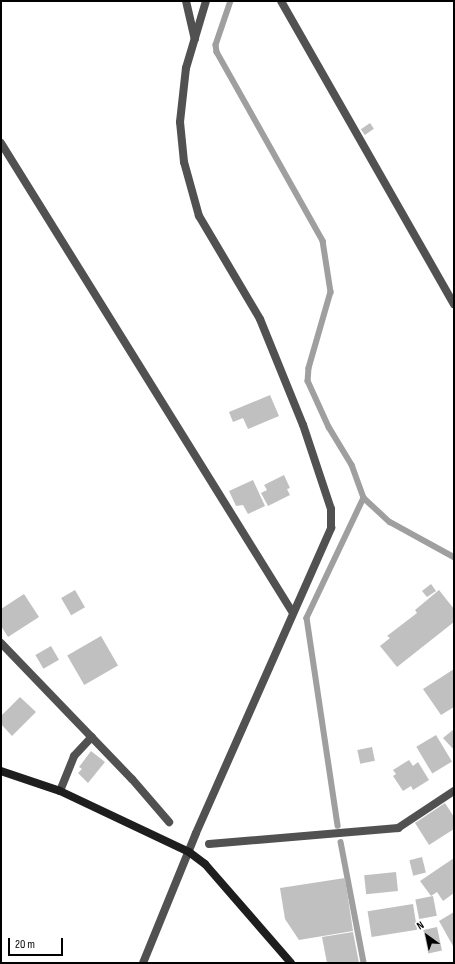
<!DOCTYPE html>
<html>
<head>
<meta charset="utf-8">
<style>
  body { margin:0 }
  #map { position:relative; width:455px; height:964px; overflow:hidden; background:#fff; font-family:"Sofia Sans Condensed",sans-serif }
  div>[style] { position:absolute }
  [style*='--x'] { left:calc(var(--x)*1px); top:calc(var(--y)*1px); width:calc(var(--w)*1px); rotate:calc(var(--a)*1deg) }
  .stream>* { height:5.5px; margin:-2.75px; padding:0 2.75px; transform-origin:2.75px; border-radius:2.75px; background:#9f9f9f }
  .building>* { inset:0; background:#c0c0c0; transform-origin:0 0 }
  .lane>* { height:8px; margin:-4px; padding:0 4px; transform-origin:4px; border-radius:4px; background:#515151 }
  .street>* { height:8px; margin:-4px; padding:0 4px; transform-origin:4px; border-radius:4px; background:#515151 }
  .secondary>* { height:8px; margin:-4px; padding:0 4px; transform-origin:4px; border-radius:4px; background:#1e1e1e }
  span { translate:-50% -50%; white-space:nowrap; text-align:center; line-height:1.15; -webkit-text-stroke:3.5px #fff; paint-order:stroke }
  .frame { position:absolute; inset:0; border:2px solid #000; pointer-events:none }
  .north { position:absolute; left:407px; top:916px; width:40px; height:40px; -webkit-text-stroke:3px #fff; paint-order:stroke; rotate:327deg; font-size:11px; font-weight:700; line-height:16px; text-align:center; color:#000 }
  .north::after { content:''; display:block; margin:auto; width:14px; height:18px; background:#000; clip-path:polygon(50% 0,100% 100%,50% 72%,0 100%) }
  .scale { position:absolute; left:8px; top:938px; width:55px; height:18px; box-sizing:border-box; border:2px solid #000; border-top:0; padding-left:5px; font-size:12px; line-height:14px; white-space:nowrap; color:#000; -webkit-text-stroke:3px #fff; paint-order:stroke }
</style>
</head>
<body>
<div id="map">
  <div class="stream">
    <div style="--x:231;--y:1;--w:46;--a:108.8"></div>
    <div style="--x:216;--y:45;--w:7;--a:82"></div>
    <div style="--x:217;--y:52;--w:217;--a:60.7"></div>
    <div style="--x:323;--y:241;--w:52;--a:81.1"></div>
    <div style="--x:331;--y:292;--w:79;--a:106.1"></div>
    <div style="--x:309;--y:368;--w:13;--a:94"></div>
    <div style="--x:308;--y:381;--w:51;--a:65.5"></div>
    <div style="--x:329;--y:427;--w:44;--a:58.8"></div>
    <div style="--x:352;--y:465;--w:35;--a:70"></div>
    <div style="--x:364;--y:498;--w:133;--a:115.4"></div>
    <div style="--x:307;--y:618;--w:210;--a:81.5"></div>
    <div style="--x:364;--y:498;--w:35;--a:43"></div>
    <div style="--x:390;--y:522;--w:73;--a:28.7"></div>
    <div style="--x:341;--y:842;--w:123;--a:79.2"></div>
  </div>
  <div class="building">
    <div style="left:370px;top:123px;width:7px;height:11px;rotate:56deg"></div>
    <div style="clip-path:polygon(270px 395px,279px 416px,248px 429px,243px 418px,233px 422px,229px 412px)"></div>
    <div style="clip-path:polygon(284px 475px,290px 488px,287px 489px,290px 495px,268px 506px,261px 493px,267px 490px,264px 485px)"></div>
    <div style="clip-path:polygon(253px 480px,265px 506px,248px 514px,243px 505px,236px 506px,229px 491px)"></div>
    <div style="clip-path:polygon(431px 584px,436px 591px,427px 597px,422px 591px)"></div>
    <div style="left:75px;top:590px;width:20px;height:16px;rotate:60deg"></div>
    <div style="clip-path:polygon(439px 590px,454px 609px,454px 622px,397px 667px,380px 646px,390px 638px,387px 636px,417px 613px,415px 610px)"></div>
    <div style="clip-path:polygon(24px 594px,39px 617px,8px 637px,1px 626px,1px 609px)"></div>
    <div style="left:101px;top:636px;width:34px;height:39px;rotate:60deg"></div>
    <div style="left:51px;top:646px;width:16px;height:18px;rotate:60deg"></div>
    <div style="clip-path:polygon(454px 669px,454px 707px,441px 715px,423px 689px)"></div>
    <div style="clip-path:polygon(20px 697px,36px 712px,12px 736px,1px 724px,1px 716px)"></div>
    <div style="clip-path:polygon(454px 729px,454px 750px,443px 738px)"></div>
    <div style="left:436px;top:735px;width:31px;height:23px;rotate:59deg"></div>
    <div style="left:372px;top:747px;width:14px;height:15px;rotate:78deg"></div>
    <div style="clip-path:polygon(91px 751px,105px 762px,88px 783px,78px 773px,82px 769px,79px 767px)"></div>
    <div style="clip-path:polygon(409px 760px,413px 766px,418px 762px,429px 780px,413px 790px,411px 786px,403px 791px,393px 776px,396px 774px,393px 770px)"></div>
    <div style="clip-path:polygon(445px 803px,454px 817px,454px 829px,429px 845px,415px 823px)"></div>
    <div style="left:422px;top:857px;width:16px;height:13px;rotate:76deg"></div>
    <div style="clip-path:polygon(454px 858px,454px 893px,443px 901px,437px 892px,431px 896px,420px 881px)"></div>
    <div style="left:396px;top:872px;width:19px;height:32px;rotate:84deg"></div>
    <div style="clip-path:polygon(345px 878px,353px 931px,299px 940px,285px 919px,280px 888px)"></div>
    <div style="left:433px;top:896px;width:20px;height:18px;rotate:79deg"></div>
    <div style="left:413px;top:904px;width:26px;height:46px;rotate:81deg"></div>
    <div style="clip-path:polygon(454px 912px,454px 945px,453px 946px,439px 921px)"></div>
    <div style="left:437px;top:927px;width:24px;height:14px;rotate:78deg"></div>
    <div style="clip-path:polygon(353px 932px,359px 963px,327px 963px,322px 937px)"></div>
  </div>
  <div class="lane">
    <div style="--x:186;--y:1;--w:39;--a:77"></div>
  </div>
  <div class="street">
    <div style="--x:281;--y:1;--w:349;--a:60.3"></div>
    <div style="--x:1;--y:143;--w:553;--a:58.15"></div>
    <div style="--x:1;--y:643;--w:189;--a:46.1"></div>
    <div style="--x:132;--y:779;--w:57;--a:49.3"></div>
    <div style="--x:60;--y:791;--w:38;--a:-68"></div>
    <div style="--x:74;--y:756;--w:26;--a:-47"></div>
    <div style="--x:209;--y:844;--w:190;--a:-4.8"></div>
    <div style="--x:398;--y:828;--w:67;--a:-33.5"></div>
    <div style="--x:143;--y:963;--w:140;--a:-67.8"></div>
    <div style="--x:196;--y:833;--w:334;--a:-66.1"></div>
    <div style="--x:331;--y:528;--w:19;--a:-90"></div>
    <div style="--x:331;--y:509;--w:89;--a:-108.4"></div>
    <div style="--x:303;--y:425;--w:114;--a:-112.1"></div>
    <div style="--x:260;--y:319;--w:120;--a:-120.6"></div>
    <div style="--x:199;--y:216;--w:56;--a:-105.5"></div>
    <div style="--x:184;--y:162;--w:40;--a:-95.7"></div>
    <div style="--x:180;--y:122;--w:54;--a:-83.7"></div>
    <div style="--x:186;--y:68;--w:70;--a:-73.4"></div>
  </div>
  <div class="secondary">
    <div style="--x:1;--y:771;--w:62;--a:18.7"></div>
    <div style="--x:60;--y:791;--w:143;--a:25.3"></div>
    <div style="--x:189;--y:852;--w:20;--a:37"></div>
    <div style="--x:205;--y:864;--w:131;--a:49"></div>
  </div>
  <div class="frame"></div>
  <div class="north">N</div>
  <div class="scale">20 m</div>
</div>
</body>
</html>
